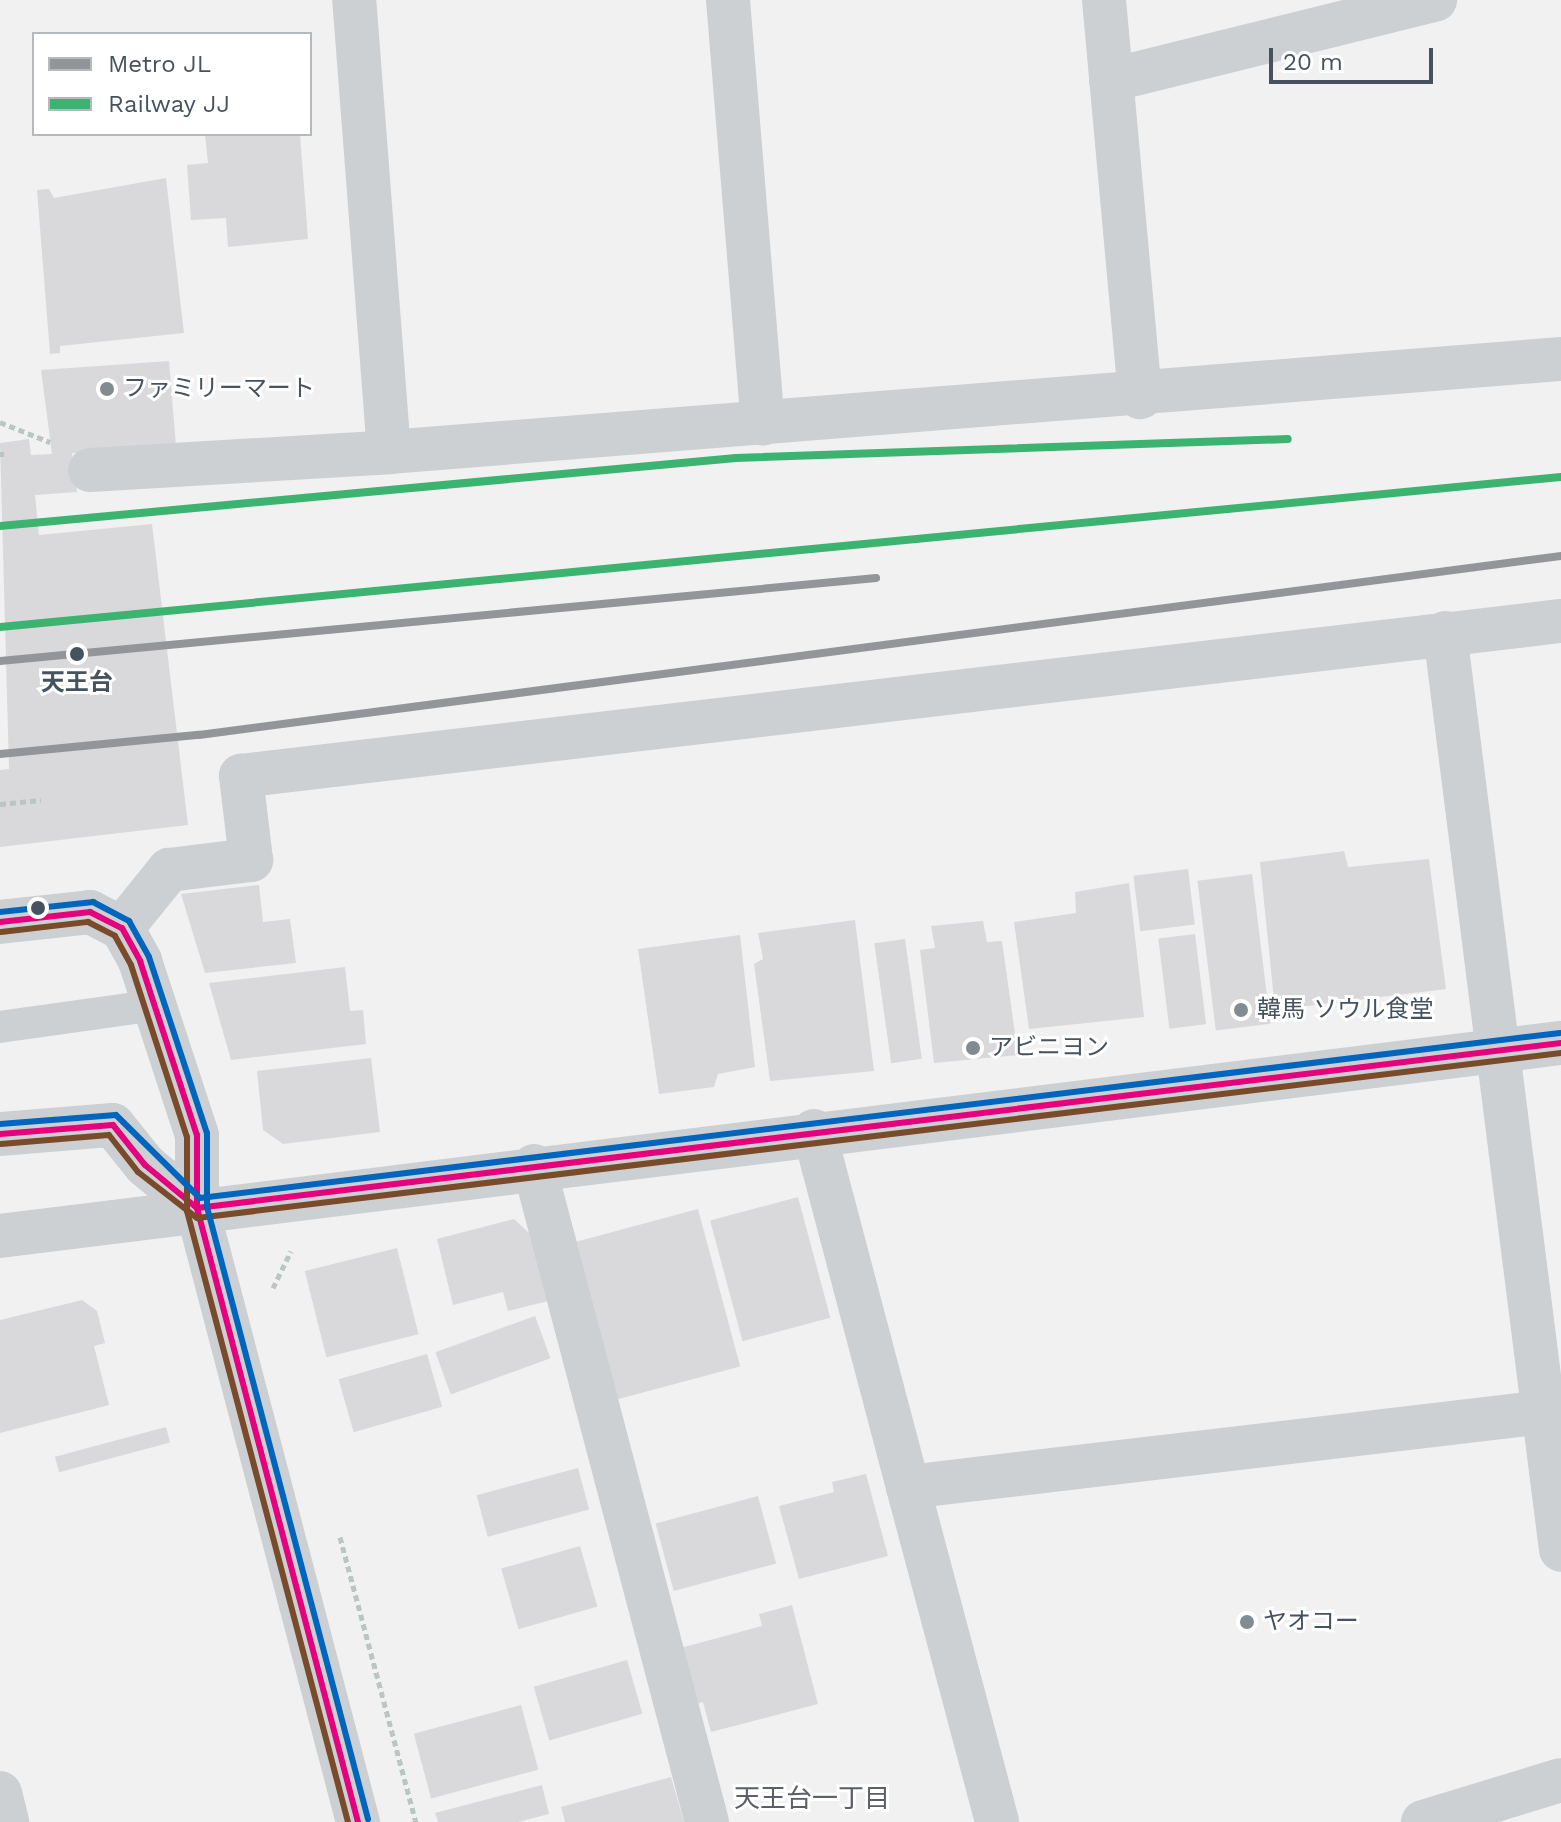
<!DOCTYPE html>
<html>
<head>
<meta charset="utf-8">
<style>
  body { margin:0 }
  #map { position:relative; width:1561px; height:1822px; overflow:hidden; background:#f2f1f1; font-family:"Work Sans","Noto Sans JP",sans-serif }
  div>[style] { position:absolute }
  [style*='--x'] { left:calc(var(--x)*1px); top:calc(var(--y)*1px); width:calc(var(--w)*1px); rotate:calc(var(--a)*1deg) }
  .building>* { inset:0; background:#d9d9db; transform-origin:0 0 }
  .path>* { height:5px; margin-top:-2.5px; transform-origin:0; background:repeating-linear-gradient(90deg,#b9c6c2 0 6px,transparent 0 10px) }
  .service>* { height:32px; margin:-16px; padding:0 16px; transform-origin:16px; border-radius:16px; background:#cdd0d2 }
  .minor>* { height:44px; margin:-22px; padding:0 22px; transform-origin:22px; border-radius:22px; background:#cdd0d2 }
  .tertiary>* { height:44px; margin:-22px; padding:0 22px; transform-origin:22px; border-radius:22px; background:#cdd0d2 }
  .bus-1>* { height:6px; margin:-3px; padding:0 3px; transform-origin:3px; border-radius:3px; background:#e5007d }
  .bus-2>* { height:6px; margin:-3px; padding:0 3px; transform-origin:3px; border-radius:3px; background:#7a4b2a }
  .bus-3>* { height:6px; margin:-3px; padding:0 3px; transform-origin:3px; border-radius:3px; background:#0065bd }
  .rail-1>* { height:8px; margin:-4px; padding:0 4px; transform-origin:4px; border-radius:4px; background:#3cb371 }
  .metro-1>* { height:8px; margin:-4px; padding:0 4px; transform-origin:4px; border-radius:4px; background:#939598 }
  .dots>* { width:22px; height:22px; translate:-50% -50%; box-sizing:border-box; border:4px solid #fff; border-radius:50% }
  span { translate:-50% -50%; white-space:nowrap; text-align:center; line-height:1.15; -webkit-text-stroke:6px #fff; paint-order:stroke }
  .poi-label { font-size:24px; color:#46535f }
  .left { translate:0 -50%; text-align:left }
  .stop-label { font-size:24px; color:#46535f; font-weight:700 }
  .neighbourhood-label { font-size:26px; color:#5c6066 }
  .legend { position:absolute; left:32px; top:32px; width:280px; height:104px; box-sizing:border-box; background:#fff; border:2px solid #b5babf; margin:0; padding:10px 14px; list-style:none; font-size:24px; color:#46535f }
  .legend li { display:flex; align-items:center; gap:16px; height:40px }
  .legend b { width:40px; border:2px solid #b5babf }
  .scale { position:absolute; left:1269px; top:48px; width:164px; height:36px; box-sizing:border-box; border:4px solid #46535f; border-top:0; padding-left:10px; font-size:24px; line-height:28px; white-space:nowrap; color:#46535f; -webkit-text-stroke:6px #fff; paint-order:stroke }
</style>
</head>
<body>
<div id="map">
  <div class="building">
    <div style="clip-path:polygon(205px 134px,300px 134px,308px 239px,228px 247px,226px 218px,191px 220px,187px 165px,208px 163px)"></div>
    <div style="clip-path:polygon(166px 178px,184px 333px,60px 346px,60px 353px,50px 354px,37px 190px,49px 189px,54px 198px)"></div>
    <div style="clip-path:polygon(169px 361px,176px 446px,72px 453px,77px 492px,35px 495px,39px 535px,152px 524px,188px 825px,0 847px,0 770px,9px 769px,0 443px,29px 439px,31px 455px,52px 454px,41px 370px)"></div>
    <div style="clip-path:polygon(1344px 851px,1348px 867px,1429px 859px,1446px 989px,1275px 1010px,1260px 862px)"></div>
    <div style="left:1188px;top:869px;width:56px;height:55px;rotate:83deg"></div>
    <div style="left:1252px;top:874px;width:151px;height:55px;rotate:83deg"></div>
    <div style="clip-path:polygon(1129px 883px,1144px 1017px,1029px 1029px,1014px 922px,1076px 913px,1075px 892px)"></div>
    <div style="clip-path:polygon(259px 885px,263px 922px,290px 919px,296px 963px,205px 973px,181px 894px)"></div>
    <div style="clip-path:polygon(855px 920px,874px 1071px,770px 1081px,754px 964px,763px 959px,758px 933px)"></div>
    <div style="clip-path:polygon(983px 921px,987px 942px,1002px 941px,1018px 1055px,934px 1063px,920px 950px,935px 948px,931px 926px)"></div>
    <div style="left:1195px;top:934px;width:91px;height:37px;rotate:83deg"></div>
    <div style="clip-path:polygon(740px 935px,755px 1067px,718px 1074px,714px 1087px,659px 1094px,638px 949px)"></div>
    <div style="left:905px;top:939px;width:121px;height:31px;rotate:82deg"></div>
    <div style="clip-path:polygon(345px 967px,350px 1011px,363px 1010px,366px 1044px,231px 1060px,209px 983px)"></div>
    <div style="clip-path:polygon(371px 1058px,380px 1132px,283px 1144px,263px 1130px,257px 1071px)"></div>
    <div style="left:798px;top:1197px;width:125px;height:91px;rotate:75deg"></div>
    <div style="left:698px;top:1209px;width:163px;height:129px;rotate:75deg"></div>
    <div style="clip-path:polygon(514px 1219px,531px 1235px,548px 1301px,508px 1311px,503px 1292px,453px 1305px,437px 1239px)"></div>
    <div style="left:397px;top:1248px;width:89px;height:95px;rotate:76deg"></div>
    <div style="clip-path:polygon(82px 1300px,97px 1311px,105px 1343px,94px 1346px,109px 1405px,0 1433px,0 1320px)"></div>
    <div style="left:535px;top:1316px;width:45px;height:106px;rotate:70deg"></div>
    <div style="left:427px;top:1354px;width:55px;height:92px;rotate:74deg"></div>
    <div style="left:166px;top:1427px;width:16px;height:115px;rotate:75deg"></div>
    <div style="left:578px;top:1468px;width:43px;height:105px;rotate:75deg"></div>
    <div style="clip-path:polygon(866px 1474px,888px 1556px,799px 1579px,779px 1506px,834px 1492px,832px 1482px)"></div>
    <div style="left:758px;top:1496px;width:70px;height:106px;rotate:75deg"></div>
    <div style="left:580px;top:1546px;width:63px;height:82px;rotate:74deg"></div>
    <div style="clip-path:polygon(792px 1605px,818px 1704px,711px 1732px,703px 1702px,693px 1705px,677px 1649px,762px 1626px,759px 1614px)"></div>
    <div style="left:627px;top:1660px;width:56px;height:97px;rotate:74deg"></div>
    <div style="left:521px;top:1705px;width:67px;height:111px;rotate:75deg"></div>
    <div style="clip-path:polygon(671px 1777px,684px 1822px,565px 1822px,561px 1807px)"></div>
    <div style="clip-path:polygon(542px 1785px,549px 1814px,518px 1822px,438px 1822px,435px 1813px)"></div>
  </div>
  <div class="path">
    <div style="--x:0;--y:422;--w:54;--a:21.8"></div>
    <div style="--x:0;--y:454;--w:4;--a:0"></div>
    <div style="--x:0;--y:804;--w:41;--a:-5.6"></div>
    <div style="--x:273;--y:1288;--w:41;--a:-64.1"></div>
    <div style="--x:340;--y:1537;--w:295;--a:75.1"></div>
  </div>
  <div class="service">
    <div style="--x:0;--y:1027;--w:158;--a:-8"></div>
  </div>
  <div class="minor">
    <div style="--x:728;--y:0;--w:425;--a:85.3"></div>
    <div style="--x:1104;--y:0;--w:399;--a:84.8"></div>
    <div style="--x:1111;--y:80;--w:334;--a:-13.9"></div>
    <div style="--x:389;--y:452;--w:1176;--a:-4.54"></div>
    <div style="--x:90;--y:470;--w:300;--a:-3.4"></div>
    <div style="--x:389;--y:452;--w:453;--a:-94.4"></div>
    <div style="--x:1445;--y:633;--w:924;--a:82.79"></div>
    <div style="--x:122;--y:928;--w:75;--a:-51"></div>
    <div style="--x:169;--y:870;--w:83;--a:-7"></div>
    <div style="--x:251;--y:860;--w:85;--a:-96.8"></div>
    <div style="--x:241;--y:776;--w:1329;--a:-6.7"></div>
    <div style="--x:814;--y:1131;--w:368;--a:75.2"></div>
    <div style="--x:908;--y:1487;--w:658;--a:-6.73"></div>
    <div style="--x:534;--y:1166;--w:678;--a:75.23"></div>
    <div style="--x:908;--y:1487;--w:347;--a:75.1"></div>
    <div style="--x:0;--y:1793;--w:30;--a:76"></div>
    <div style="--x:1423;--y:1822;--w:144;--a:-16.9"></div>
  </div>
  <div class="tertiary">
    <div style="--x:0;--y:922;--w:91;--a:-6.3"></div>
    <div style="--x:90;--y:912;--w:36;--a:27"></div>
    <div style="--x:122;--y:928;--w:38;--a:61"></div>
    <div style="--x:140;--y:961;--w:183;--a:71.9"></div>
    <div style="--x:197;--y:1135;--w:73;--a:90"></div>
    <div style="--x:197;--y:1208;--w:635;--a:75.31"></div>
    <div style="--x:0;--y:1134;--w:113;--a:-4.6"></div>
    <div style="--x:113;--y:1125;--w:51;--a:51.3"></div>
    <div style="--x:145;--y:1165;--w:67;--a:39.6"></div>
    <div style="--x:0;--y:1236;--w:1573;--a:-7.05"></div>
  </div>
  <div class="bus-1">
    <div style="--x:0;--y:922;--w:91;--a:-6.3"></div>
    <div style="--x:90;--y:912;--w:36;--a:27"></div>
    <div style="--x:122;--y:928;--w:38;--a:61"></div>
    <div style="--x:140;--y:961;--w:183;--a:71.9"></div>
    <div style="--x:197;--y:1135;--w:73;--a:90"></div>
    <div style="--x:197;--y:1208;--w:635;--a:75.31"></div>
    <div style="--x:0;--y:1134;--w:113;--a:-4.6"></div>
    <div style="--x:113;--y:1125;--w:51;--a:51.3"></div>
    <div style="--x:145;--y:1165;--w:67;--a:39.6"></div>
    <div style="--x:197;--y:1208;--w:1374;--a:-6.9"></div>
  </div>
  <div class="bus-2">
    <div style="--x:1;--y:932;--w:88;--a:-6.6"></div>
    <div style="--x:88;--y:922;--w:30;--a:27"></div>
    <div style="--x:115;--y:936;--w:33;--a:61"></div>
    <div style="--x:131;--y:965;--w:181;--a:72"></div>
    <div style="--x:187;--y:1137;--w:74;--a:90"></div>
    <div style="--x:187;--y:1211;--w:632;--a:75.24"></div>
    <div style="--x:1;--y:1144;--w:108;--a:-4.8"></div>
    <div style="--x:109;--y:1135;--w:47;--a:51.9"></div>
    <div style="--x:138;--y:1172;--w:75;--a:37.9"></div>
    <div style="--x:197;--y:1218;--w:1374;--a:-6.9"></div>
  </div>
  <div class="bus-3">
    <div style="--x:0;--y:912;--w:94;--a:-6.1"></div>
    <div style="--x:93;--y:902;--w:41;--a:27.8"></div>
    <div style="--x:129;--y:921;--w:41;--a:60.9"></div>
    <div style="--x:149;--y:957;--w:185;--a:71.8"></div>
    <div style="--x:207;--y:1133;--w:74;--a:90"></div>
    <div style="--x:207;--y:1207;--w:633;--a:75.26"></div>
    <div style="--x:0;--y:1124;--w:116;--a:-4.4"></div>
    <div style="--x:116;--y:1115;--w:118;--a:44.7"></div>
    <div style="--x:200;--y:1198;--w:1370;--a:-6.92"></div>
  </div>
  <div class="rail-1">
    <div style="--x:0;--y:526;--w:739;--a:-5.28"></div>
    <div style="--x:736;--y:458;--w:552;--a:-1.97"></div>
    <div style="--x:0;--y:627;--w:1568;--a:-5.49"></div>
  </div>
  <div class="metro-1">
    <div style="--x:0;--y:661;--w:880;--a:-5.41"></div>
    <div style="--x:0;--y:754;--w:200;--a:-5.5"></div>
    <div style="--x:199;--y:735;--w:1374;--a:-7.49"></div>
  </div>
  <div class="dots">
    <div style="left:107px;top:389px;background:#828a92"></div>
    <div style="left:77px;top:654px;background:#46535f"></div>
    <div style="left:38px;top:908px;background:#46535f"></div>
    <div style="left:1241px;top:1010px;background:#828a92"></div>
    <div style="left:973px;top:1048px;background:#828a92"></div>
    <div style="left:1247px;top:1622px;background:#828a92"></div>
  </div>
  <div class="poi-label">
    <span class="left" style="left:123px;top:389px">ファミリーマート</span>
    <span class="left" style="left:1257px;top:1010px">韓馬 ソウル食堂</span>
    <span class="left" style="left:989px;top:1048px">アビニヨン</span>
    <span class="left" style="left:1263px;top:1622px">ヤオコー</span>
  </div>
  <div class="stop-label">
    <span style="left:77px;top:683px">天王台</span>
  </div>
  <div class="neighbourhood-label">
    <span style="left:812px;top:1799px">天王台一丁目</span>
  </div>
  <ul class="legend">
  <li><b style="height:10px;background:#939598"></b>Metro JL</li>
  <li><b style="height:10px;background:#3cb371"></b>Railway JJ</li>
  </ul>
  <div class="scale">20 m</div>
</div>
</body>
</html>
